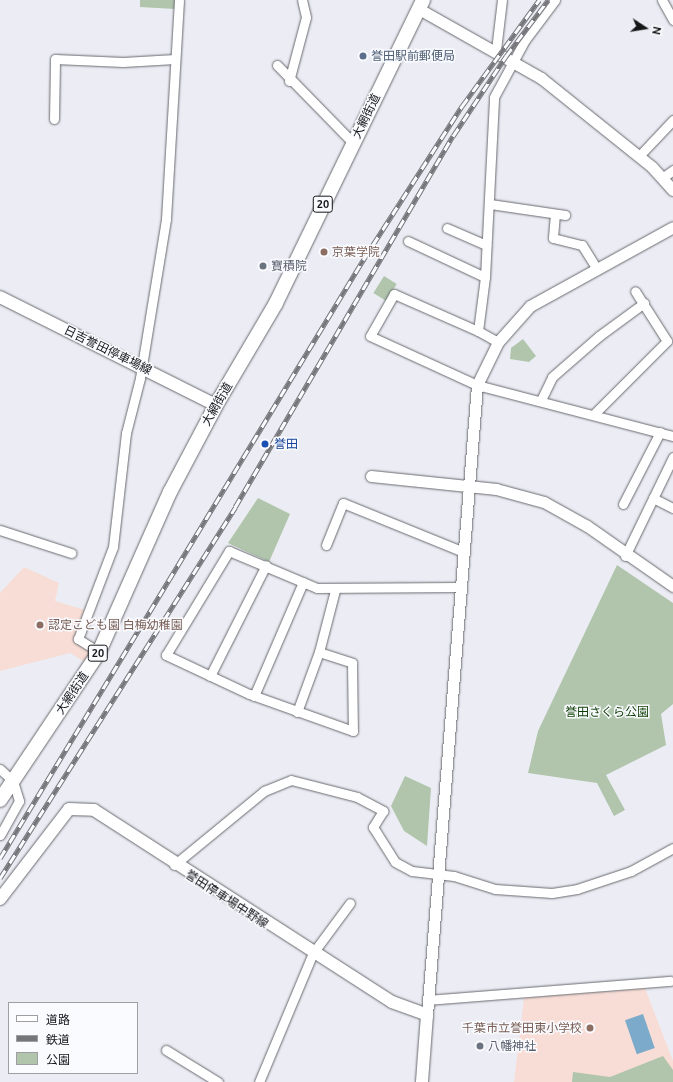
<!DOCTYPE html>
<html>
<head>
<meta charset="utf-8">
<style>
  body { margin:0 }
  #map { position:relative; width:673px; height:1082px; overflow:hidden; background:#ecedf4; font-family:Ubuntu,"Noto Sans JP",sans-serif }
  div>[style] { position:absolute }
  [style*='--x'] { left:calc(var(--x)*1px); top:calc(var(--y)*1px); width:calc(var(--w)*1px); rotate:calc(var(--a)*1deg) }
  .education>* { inset:0; background:#f7ddd5 }
  .green>* { inset:0; background:#b0c5ac; transform-origin:0 0 }
  .water>* { inset:0; background:#7baacb; transform-origin:0 0 }
  .roads { filter:drop-shadow(0 0 1px #68696f) drop-shadow(0 0 1px #68696f) }
  .minor>* { height:9px; margin:-4.5px; padding:0 4.5px; transform-origin:4.5px; border-radius:4.5px; background:#fff }
  .tertiary>* { height:11px; margin:-5.5px; padding:0 5.5px; transform-origin:5.5px; border-radius:5.5px; background:#fff }
  .secondary>* { height:12px; margin:-6px; padding:0 6px; transform-origin:6px; border-radius:6px; background:#fff }
  .primary>* { height:14px; margin:-7px; padding:0 7px; transform-origin:7px; border-radius:7px; background:#fff }
  .rail>* { height:4.5px; margin-top:-2.25px; transform-origin:0; background:repeating-linear-gradient(90deg,#fafbff 0 9px,#75757a 0 18px); box-sizing:border-box; border-block:1px solid #75757a }
  .dots>* { width:11px; height:11px; translate:-50% -50%; box-sizing:border-box; border:2px solid #fafbff; border-radius:50% }
  span { translate:-50% -50%; white-space:nowrap; text-align:center; line-height:1.15; -webkit-text-stroke:3px #fafbff; paint-order:stroke }
  .shield-label span { padding:1px 3px; background:#fafbff; border:1px solid; border-radius:3px; -webkit-text-stroke-width:0 }
  .shield-label { font-size:11px; color:#161619; font-weight:700 }
  .service-label { font-size:12px; color:#4e5e75 }
  .left { translate:0 -50%; text-align:left }
  .street-label { font-size:12px; color:#161619 }
  .education-label { font-size:12px; color:#785e54 }
  .right { translate:-100% -50%; text-align:right }
  .worship-label { font-size:12px; color:#5b616d }
  .transit-label { font-size:12px; color:#164399 }
  .park-label { font-size:12px; color:#0d3d02 }
  .legend { position:absolute; left:8px; top:1002px; width:130px; height:72px; box-sizing:border-box; background:#fafbff; border:1px solid #9f9fa3; margin:0; padding:5px 7px; list-style:none; font-size:12px; color:#161619 }
  .legend li { display:flex; align-items:center; gap:8px; height:20px }
  .legend b { width:20px; border:1px solid #9f9fa3 }
  .north { position:absolute; left:625px; top:8px; width:40px; height:40px; -webkit-text-stroke:3px #fafbff; paint-order:stroke; rotate:102deg; font-size:11px; font-weight:700; line-height:16px; text-align:center; color:#161619 }
  .north::after { content:''; display:block; margin:auto; width:14px; height:18px; background:#161619; clip-path:polygon(50% 0,100% 100%,50% 72%,0 100%) }
</style>
</head>
<body>
<div id="map">
  <div class="education">
    <div style="clip-path:polygon(24px 567px,59px 583px,55px 601px,85px 610px,75px 639px,93px 651px,85px 662px,70px 653px,0 671px,0 593px)"></div>
    <div style="clip-path:polygon(645px 988px,673px 1061px,673px 1082px,514px 1082px,524px 998px)"></div>
  </div>
  <div class="green">
    <div style="clip-path:polygon(140px 0,176px 0,175px 9px,140px 7px)"></div>
    <div style="left:384px;top:276px;width:15px;height:20px;rotate:32deg"></div>
    <div style="clip-path:polygon(523px 339px,536px 356px,529px 362px,510px 359px,511px 348px)"></div>
    <div style="clip-path:polygon(258px 498px,290px 514px,269px 562px,228px 543px)"></div>
    <div style="clip-path:polygon(617px 565px,673px 603px,673px 704px,661px 714px,666px 745px,606px 775px,625px 810px,614px 816px,597px 783px,528px 773px,538px 731px)"></div>
    <div style="clip-path:polygon(405px 776px,431px 788px,427px 846px,404px 831px,391px 806px)"></div>
    <div style="clip-path:polygon(663px 1056px,673px 1070px,673px 1082px,572px 1082px,573px 1072px,610px 1077px)"></div>
  </div>
  <div class="water">
    <div style="left:643px;top:1014px;width:36px;height:19px;rotate:71deg"></div>
  </div>
  <div class="roads">
    <div class="minor">
      <div style="--x:662;--y:0;--w:23;--a:61"></div>
      <div style="--x:496;--y:50;--w:50;--a:-83.2"></div>
      <div style="--x:277;--y:65;--w:109;--a:45.7"></div>
      <div style="--x:289;--y:81;--w:66;--a:-75.1"></div>
      <div style="--x:306;--y:17;--w:17;--a:-103"></div>
      <div style="--x:54;--y:119;--w:60;--a:-89"></div>
      <div style="--x:55;--y:59;--w:68;--a:2.5"></div>
      <div style="--x:123;--y:62;--w:52;--a:-3.3"></div>
      <div style="--x:639;--y:156;--w:50;--a:-46.6"></div>
      <div style="--x:662;--y:178;--w:14;--a:-36"></div>
      <div style="--x:490;--y:204;--w:76;--a:8.3"></div>
      <div style="--x:555;--y:214;--w:24;--a:95"></div>
      <div style="--x:553;--y:238;--w:30;--a:14"></div>
      <div style="--x:582;--y:245;--w:26;--a:58"></div>
      <div style="--x:447;--y:228;--w:43;--a:23.6"></div>
      <div style="--x:408;--y:241;--w:85;--a:25.1"></div>
      <div style="--x:478;--y:331;--w:92;--a:-156.2"></div>
      <div style="--x:394;--y:294;--w:48;--a:119.7"></div>
      <div style="--x:370;--y:336;--w:118;--a:24.6"></div>
      <div style="--x:477;--y:385;--w:203;--a:14.6"></div>
      <div style="--x:498;--y:342;--w:23;--a:-151"></div>
      <div style="--x:478;--y:331;--w:54;--a:-82.6"></div>
      <div style="--x:485;--y:277;--w:180;--a:-87.1"></div>
      <div style="--x:494;--y:97;--w:65;--a:-61.5"></div>
      <div style="--x:525;--y:40;--w:50;--a:-53.1"></div>
      <div style="--x:541;--y:400;--w:25;--a:-64"></div>
      <div style="--x:552;--y:377;--w:62;--a:-41.1"></div>
      <div style="--x:599;--y:336;--w:56;--a:-36.3"></div>
      <div style="--x:595;--y:413;--w:102;--a:-45"></div>
      <div style="--x:667;--y:341;--w:59;--a:-122.6"></div>
      <div style="--x:653;--y:498;--w:22;--a:27"></div>
      <div style="--x:623;--y:504;--w:81;--a:-62.8"></div>
      <div style="--x:0;--y:530;--w:75;--a:17.9"></div>
      <div style="--x:326;--y:545;--w:45;--a:-68"></div>
      <div style="--x:343;--y:503;--w:127;--a:22.1"></div>
      <div style="--x:625;--y:556;--w:110;--a:-64.1"></div>
      <div style="--x:99;--y:652;--w:25;--a:-148"></div>
      <div style="--x:78;--y:639;--w:98;--a:-69.2"></div>
      <div style="--x:113;--y:547;--w:115;--a:-83.5"></div>
      <div style="--x:126;--y:433;--w:57;--a:-75.7"></div>
      <div style="--x:140;--y:378;--w:161;--a:-80.7"></div>
      <div style="--x:166;--y:219;--w:219;--a:-86.6"></div>
      <div style="--x:319;--y:652;--w:35;--a:18"></div>
      <div style="--x:352;--y:663;--w:68;--a:89.2"></div>
      <div style="--x:353;--y:731;--w:110;--a:-160.4"></div>
      <div style="--x:249;--y:694;--w:92;--a:-154.8"></div>
      <div style="--x:166;--y:655;--w:122;--a:-58.8"></div>
      <div style="--x:229;--y:551;--w:95;--a:22.8"></div>
      <div style="--x:317;--y:588;--w:142;--a:-0.4"></div>
      <div style="--x:210;--y:676;--w:124;--a:-63.2"></div>
      <div style="--x:254;--y:696;--w:124;--a:-66.7"></div>
      <div style="--x:297;--y:712;--w:64;--a:-69.9"></div>
      <div style="--x:319;--y:652;--w:64;--a:-75.5"></div>
      <div style="--x:0;--y:769;--w:18;--a:43"></div>
      <div style="--x:13;--y:781;--w:21;--a:73"></div>
      <div style="--x:19;--y:801;--w:39;--a:119"></div>
      <div style="--x:174;--y:865;--w:117;--a:-39.4"></div>
      <div style="--x:264;--y:791;--w:29;--a:-22"></div>
      <div style="--x:291;--y:780;--w:68;--a:14.4"></div>
      <div style="--x:357;--y:797;--w:30;--a:28"></div>
      <div style="--x:383;--y:811;--w:19;--a:122"></div>
      <div style="--x:373;--y:827;--w:41;--a:57.8"></div>
      <div style="--x:395;--y:862;--w:19;--a:28"></div>
      <div style="--x:412;--y:871;--w:42;--a:6.8"></div>
      <div style="--x:454;--y:876;--w:43;--a:17.6"></div>
      <div style="--x:495;--y:889;--w:57;--a:4"></div>
      <div style="--x:552;--y:893;--w:25;--a:-9"></div>
      <div style="--x:577;--y:889;--w:57;--a:-18.4"></div>
      <div style="--x:631;--y:871;--w:48;--a:-28.7"></div>
      <div style="--x:428;--y:1000;--w:243;--a:-4.5"></div>
      <div style="--x:166;--y:1050;--w:61;--a:31.6"></div>
      <div style="--x:259;--y:1082;--w:140;--a:-67.3"></div>
      <div style="--x:313;--y:953;--w:62;--a:-53.5"></div>
    </div>
    <div class="tertiary">
      <div style="--x:419;--y:9;--w:140;--a:29.5"></div>
      <div style="--x:541;--y:78;--w:142;--a:38.7"></div>
      <div style="--x:652;--y:167;--w:31;--a:48"></div>
      <div style="--x:371;--y:476;--w:126;--a:5.9"></div>
      <div style="--x:496;--y:489;--w:50;--a:15.2"></div>
      <div style="--x:544;--y:502;--w:49;--a:29.2"></div>
      <div style="--x:587;--y:526;--w:105;--a:34.9"></div>
      <div style="--x:427;--y:1015;--w:632;--a:-85.46"></div>
      <div style="--x:477;--y:385;--w:48;--a:-64"></div>
      <div style="--x:498;--y:342;--w:48;--a:-48.4"></div>
      <div style="--x:530;--y:306;--w:163;--a:-28.9"></div>
    </div>
    <div class="secondary">
      <div style="--x:0;--y:297;--w:241;--a:26.6"></div>
      <div style="--x:0;--y:899;--w:113;--a:-52.5"></div>
      <div style="--x:69;--y:809;--w:25;--a:2"></div>
      <div style="--x:94;--y:810;--w:354;--a:32.8"></div>
      <div style="--x:392;--y:1002;--w:37;--a:20"></div>
      <div style="--x:427;--y:1015;--w:67;--a:94.3"></div>
    </div>
    <div class="primary">
      <div style="--x:0;--y:800;--w:178;--a:-56.2"></div>
      <div style="--x:99;--y:652;--w:175;--a:-66.1"></div>
      <div style="--x:170;--y:492;--w:98;--a:-62.1"></div>
      <div style="--x:216;--y:405;--w:118;--a:-59.5"></div>
      <div style="--x:276;--y:303;--w:337;--a:-64.1"></div>
    </div>
  </div>
  <div class="rail">
    <div style="--x:0;--y:858;--w:700;--a:-58.74"></div>
    <div style="--x:363;--y:260;--w:183;--a:-57.3"></div>
    <div style="--x:462;--y:106;--w:131;--a:-54"></div>
    <div style="--x:0;--y:878;--w:439;--a:-57.6"></div>
    <div style="--x:235;--y:507;--w:430;--a:-59.6"></div>
    <div style="--x:453;--y:136;--w:96;--a:-56.5"></div>
    <div style="--x:506;--y:56;--w:70;--a:-53.1"></div>
  </div>
  <div class="dots">
    <div style="left:363px;top:56px;background:#5c6f8a"></div>
    <div style="left:324px;top:252px;background:#8d6e63"></div>
    <div style="left:263px;top:266px;background:#6b7280"></div>
    <div style="left:265px;top:444px;background:#1a4fb4"></div>
    <div style="left:40px;top:625px;background:#8d6e63"></div>
    <div style="left:590px;top:1028px;background:#8d6e63"></div>
    <div style="left:480px;top:1046px;background:#6b7280"></div>
  </div>
  <div class="shield-label">
    <span style="left:323px;top:204px">20</span>
    <span style="left:98px;top:653px">20</span>
  </div>
  <div class="service-label">
    <span class="left" style="left:371px;top:56px">誉田駅前郵便局</span>
  </div>
  <div class="street-label">
    <span style="left:366px;top:116px;rotate:-64deg">大網街道</span>
    <span style="left:108px;top:350px;rotate:26deg">日吉誉田停車場線</span>
    <span style="left:217px;top:404px;rotate:-60deg">大網街道</span>
    <span style="left:72px;top:693px;rotate:-56deg">大網街道</span>
    <span style="left:227px;top:899px;rotate:33deg">誉田停車場中野線</span>
  </div>
  <div class="education-label">
    <span class="left" style="left:332px;top:252px">京葉学院</span>
    <span class="left" style="left:48px;top:625px">認定こども園 白梅幼稚園</span>
    <span class="right" style="left:582px;top:1028px">千葉市立誉田東小学校</span>
  </div>
  <div class="worship-label">
    <span class="left" style="left:271px;top:266px">寶積院</span>
    <span class="left" style="left:488px;top:1046px">八幡神社</span>
  </div>
  <div class="transit-label">
    <span class="left" style="left:274px;top:444px">誉田</span>
  </div>
  <div class="park-label">
    <span style="left:607px;top:712px">誉田さくら公園</span>
  </div>
  <ul class="legend">
  <li><b style="height:5px;background:#fff"></b>道路</li>
  <li><b style="height:5px;background:#75757a"></b>鉄道</li>
  <li><b style="height:11px;background:#b0c5ac"></b>公園</li>
  </ul>
  <div class="north">N</div>
</div>
</body>
</html>
